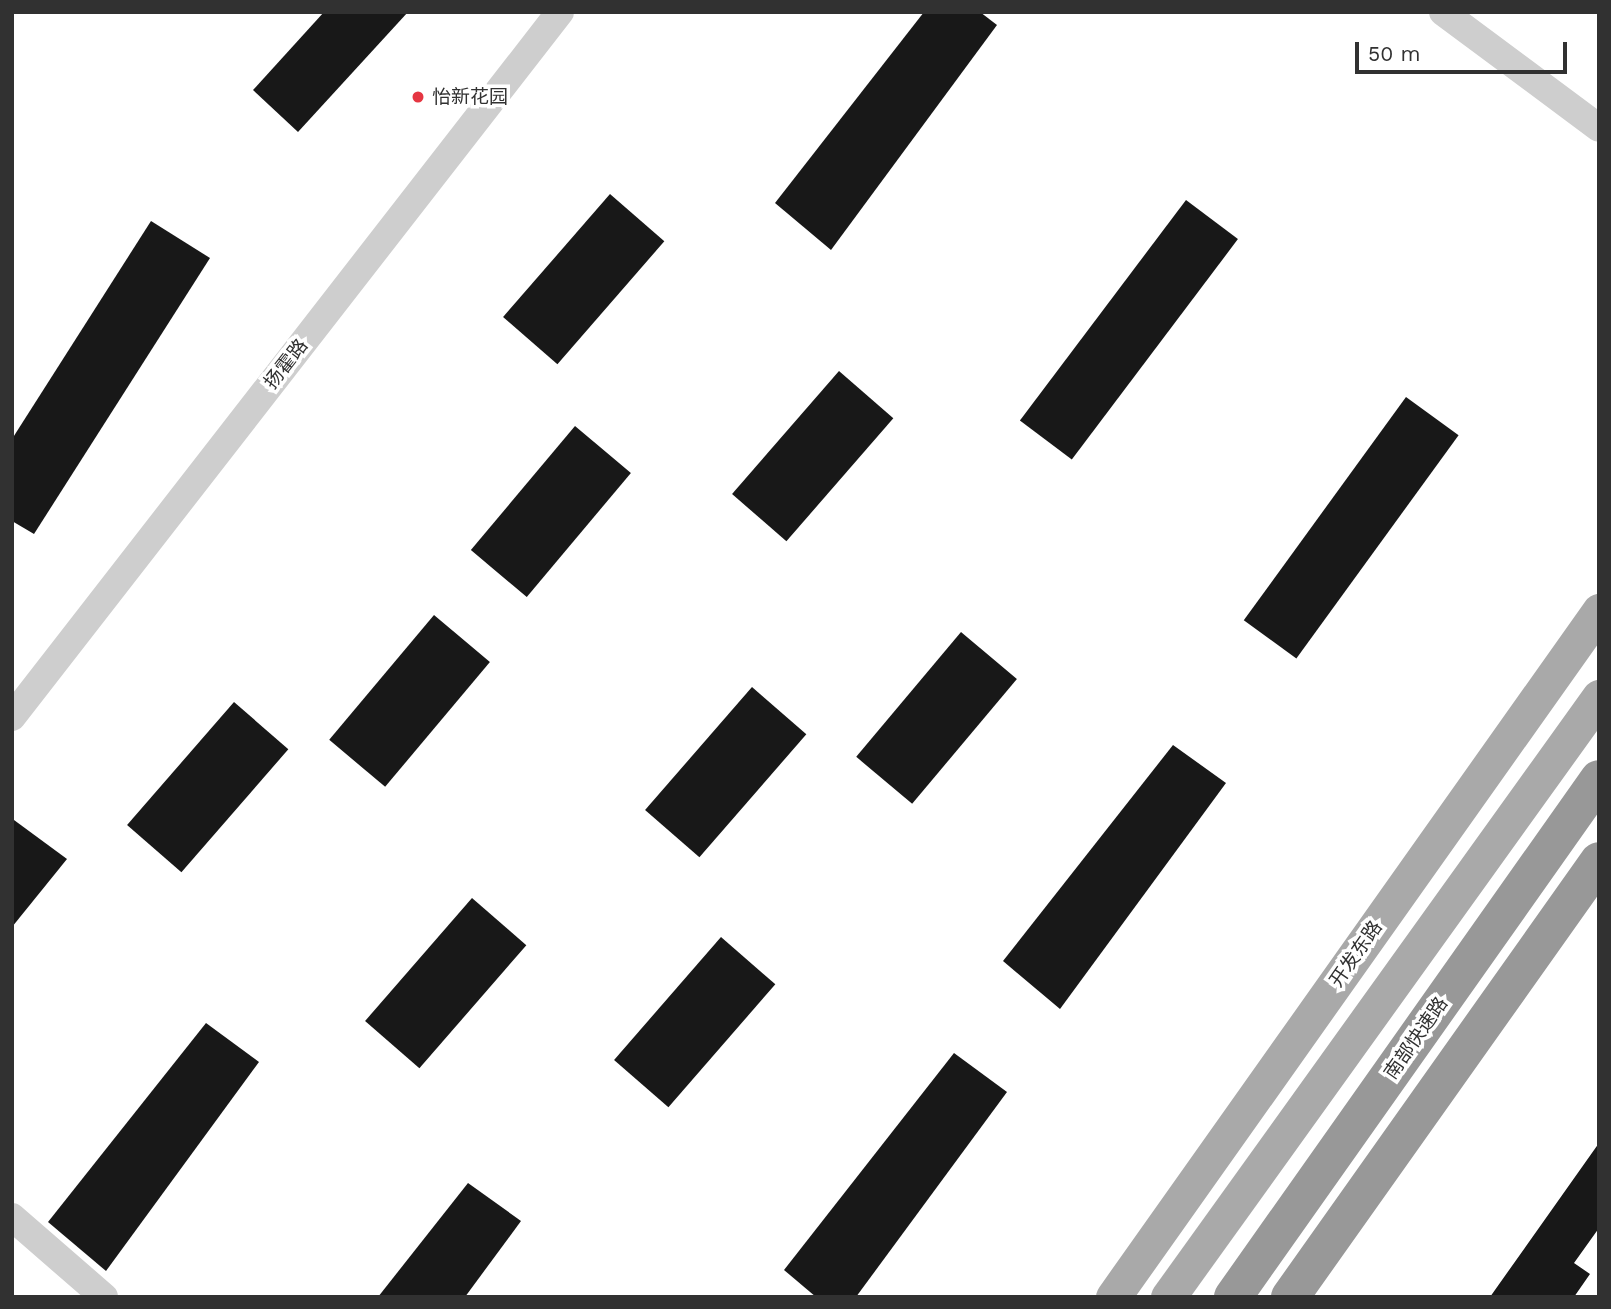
<!DOCTYPE html>
<html>
<head>
<meta charset="utf-8">
<style>
  body { margin:0 }
  #map { position:relative; width:1611px; height:1309px; overflow:hidden; background:#fff; font-family:"Work Sans","Noto Sans SC",sans-serif }
  div>[style] { position:absolute }
  [style*='--x'] { left:calc(var(--x)*1px); top:calc(var(--y)*1px); width:calc(var(--w)*1px); rotate:calc(var(--a)*1deg) }
  .building>* { inset:0; background:#181818; transform-origin:0 0 }
  .minor>* { height:28px; margin:-14px; padding:0 14px; transform-origin:14px; border-radius:14px; background:#cecece }
  .major>* { height:35px; margin:-17.5px; padding:0 17.5px; transform-origin:17.5px; border-radius:17.5px; background:#a9a9a9 }
  .highway>* { height:38px; margin:-19px; padding:0 19px; transform-origin:19px; border-radius:19px; background:#989898 }
  .dots>* { width:19px; height:19px; translate:-50% -50%; box-sizing:border-box; border:4px solid #fff; border-radius:50% }
  span { translate:-50% -50%; white-space:nowrap; text-align:center; line-height:1.15; -webkit-text-stroke:7px #fff; paint-order:stroke }
  .poi-label { font-size:19px; color:#313131 }
  .left { translate:0 -50%; text-align:left }
  .street-label { font-size:19px; color:#313131 }
  .frame { position:absolute; inset:0; border:14px solid #313131; pointer-events:none }
  .scale { position:absolute; left:1355px; top:42px; width:212px; height:32px; box-sizing:border-box; border:4px solid #313131; border-top:0; padding-left:9px; font-size:21px; line-height:24px; white-space:nowrap; color:#313131; -webkit-text-stroke:5px #fff; paint-order:stroke }
</style>
</head>
<body>
<div id="map">
  <div class="building">
    <div style="clip-path:polygon(324px 12px,408px 12px,298px 132px,253px 90px)"></div>
    <div style="clip-path:polygon(924px 12px,980px 12px,997px 25px,831px 250px,775px 203px)"></div>
    <div style="left:610px;top:194px;width:72px;height:163px;rotate:41deg"></div>
    <div style="left:1186px;top:200px;width:65px;height:276px;rotate:37deg"></div>
    <div style="clip-path:polygon(151px 221px,210px 258px,34px 534px,12px 521px,12px 439px)"></div>
    <div style="left:839px;top:371px;width:72px;height:163px;rotate:41deg"></div>
    <div style="left:1406px;top:397px;width:65px;height:276px;rotate:36deg"></div>
    <div style="left:575px;top:426px;width:73px;height:162px;rotate:40deg"></div>
    <div style="left:434px;top:615px;width:73px;height:163px;rotate:40deg"></div>
    <div style="left:961px;top:632px;width:73px;height:163px;rotate:40deg"></div>
    <div style="left:752px;top:687px;width:72px;height:163px;rotate:41deg"></div>
    <div style="left:234px;top:702px;width:72px;height:163px;rotate:41deg"></div>
    <div style="clip-path:polygon(1173px 745px,1226px 783px,1060px 1009px,1003px 961px)"></div>
    <div style="clip-path:polygon(14px 820px,67px 859px,12px 927px,12px 822px)"></div>
    <div style="left:472px;top:898px;width:72px;height:163px;rotate:41deg"></div>
    <div style="left:721px;top:937px;width:72px;height:163px;rotate:41deg"></div>
    <div style="clip-path:polygon(206px 1023px,259px 1062px,106px 1271px,48px 1222px)"></div>
    <div style="clip-path:polygon(954px 1053px,1007px 1092px,856px 1297px,816px 1297px,784px 1270px)"></div>
    <div style="clip-path:polygon(1599px 1143px,1599px 1228px,1574px 1263px,1590px 1274px,1574px 1297px,1490px 1297px)"></div>
    <div style="clip-path:polygon(468px 1183px,521px 1221px,465px 1297px,378px 1297px)"></div>
  </div>
  <div class="minor">
    <div style="--x:1443;--y:12;--w:194;--a:36.6"></div>
    <div style="--x:12;--y:717;--w:893;--a:-52.14"></div>
    <div style="--x:12;--y:1217;--w:122;--a:41"></div>
  </div>
  <div class="major">
    <div style="--x:1113;--y:1297;--w:841;--a:-54.68"></div>
    <div style="--x:1168;--y:1297;--w:739;--a:-54.31"></div>
  </div>
  <div class="highway">
    <div style="--x:1233;--y:1297;--w:634;--a:-54.76"></div>
    <div style="--x:1290;--y:1297;--w:534;--a:-54.67"></div>
  </div>
  <div class="dots">
    <div style="left:418px;top:97px;background:#e53642"></div>
  </div>
  <div class="poi-label">
    <span class="left" style="left:432px;top:97px">怡新花园</span>
  </div>
  <div class="street-label">
    <span style="left:286px;top:364px;rotate:-52deg">扬霍路</span>
    <span style="left:1356px;top:954px;rotate:-55deg">开发东路</span>
    <span style="left:1416px;top:1038px;rotate:-55deg">南部快速路</span>
  </div>
  <div class="frame"></div>
  <div class="scale">50 m</div>
</div>
</body>
</html>
